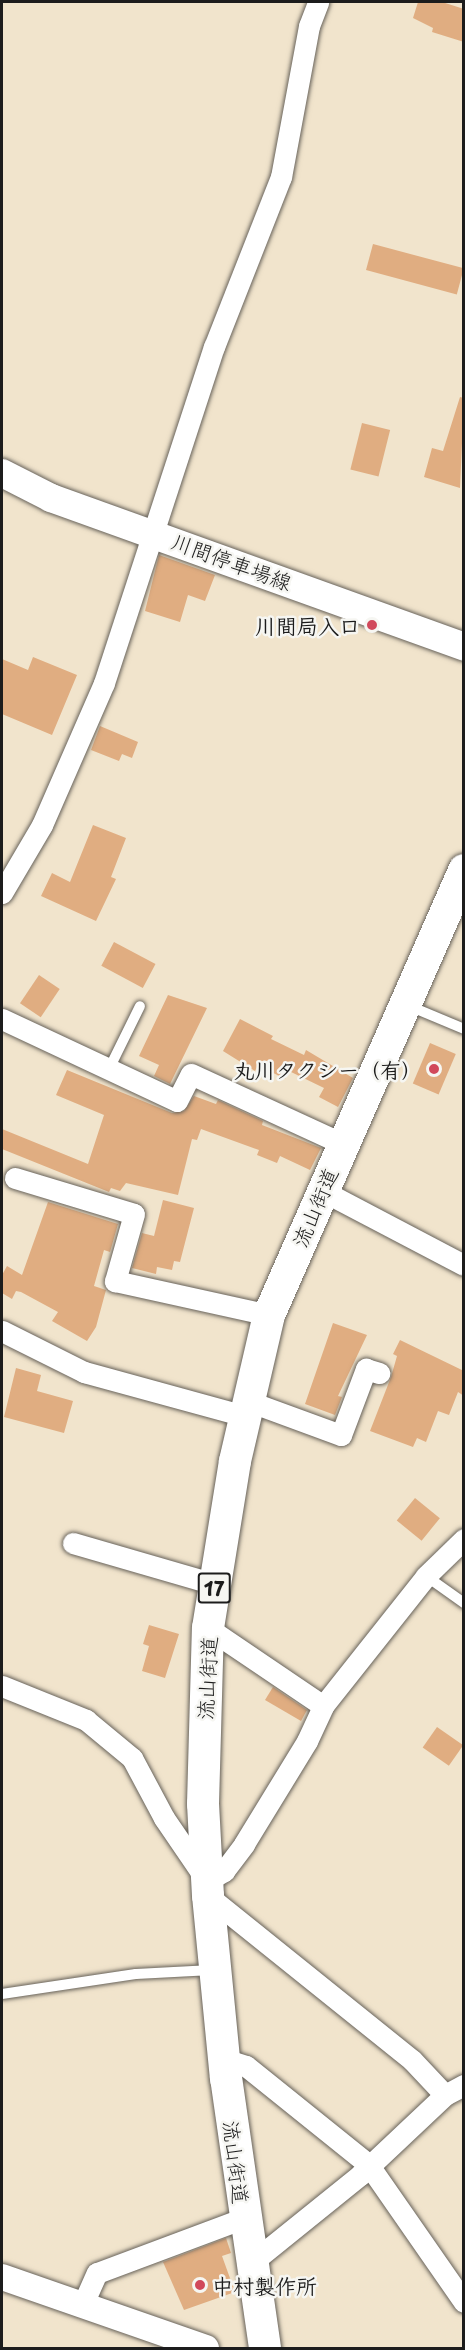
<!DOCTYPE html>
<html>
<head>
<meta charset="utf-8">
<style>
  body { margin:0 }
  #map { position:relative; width:465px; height:2350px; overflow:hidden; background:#f1e4cc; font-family:"Playpen Sans","Klee One",sans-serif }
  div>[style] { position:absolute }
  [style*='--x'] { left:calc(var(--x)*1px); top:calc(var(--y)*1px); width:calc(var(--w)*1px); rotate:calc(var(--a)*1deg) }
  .building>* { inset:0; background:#e0ad81; transform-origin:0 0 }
  .roads { filter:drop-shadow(0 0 2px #67625a) drop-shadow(0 0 2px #67625a) }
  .service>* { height:10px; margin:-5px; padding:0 5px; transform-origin:5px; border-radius:5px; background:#fff }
  .minor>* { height:21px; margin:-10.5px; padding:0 10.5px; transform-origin:10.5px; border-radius:10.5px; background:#fff }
  .tertiary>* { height:26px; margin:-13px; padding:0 13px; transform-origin:13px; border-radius:13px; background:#fff }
  .secondary>* { height:28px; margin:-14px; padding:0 14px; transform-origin:14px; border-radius:14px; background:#fff }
  .primary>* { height:32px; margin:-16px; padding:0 16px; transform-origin:16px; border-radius:16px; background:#fff }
  .dots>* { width:16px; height:16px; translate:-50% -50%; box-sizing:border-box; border:3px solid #f6f6f2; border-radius:50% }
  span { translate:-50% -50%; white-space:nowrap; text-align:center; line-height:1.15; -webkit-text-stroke:5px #f6f6f2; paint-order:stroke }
  .shield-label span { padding:2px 4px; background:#f6f6f2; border:2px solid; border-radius:4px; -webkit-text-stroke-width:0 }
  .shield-label { font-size:20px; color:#1c1c1c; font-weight:700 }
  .street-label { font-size:21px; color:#1c1c1c }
  .poi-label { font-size:21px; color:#1c1c1c; font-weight:700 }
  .right { translate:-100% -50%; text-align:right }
  .left { translate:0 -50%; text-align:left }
  .frame { position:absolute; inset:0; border:3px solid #1c1c1c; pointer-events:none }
</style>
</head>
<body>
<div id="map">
  <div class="building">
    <div style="clip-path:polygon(418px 2px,442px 2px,464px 9px,464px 42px,432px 32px,433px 28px,413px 18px)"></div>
    <div style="left:373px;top:244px;width:94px;height:27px;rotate:15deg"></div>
    <div style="clip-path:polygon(460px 397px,464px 398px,460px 488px,424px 477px,432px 448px,443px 451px)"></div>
    <div style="left:362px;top:423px;width:29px;height:48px;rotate:14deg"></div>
    <div style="clip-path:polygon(159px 555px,215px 575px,205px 601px,188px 595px,180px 622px,145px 611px)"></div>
    <div style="clip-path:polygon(33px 657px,77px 675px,52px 735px,2px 714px,2px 659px,28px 670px)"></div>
    <div style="clip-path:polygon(100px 726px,138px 742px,132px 758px,122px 754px,119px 761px,91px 750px)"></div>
    <div style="clip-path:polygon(93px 825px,126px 838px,111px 877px,116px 879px,96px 921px,41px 896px,52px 873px,70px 882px)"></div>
    <div style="left:114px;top:942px;width:47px;height:27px;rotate:28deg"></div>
    <div style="left:39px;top:975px;width:25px;height:34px;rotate:34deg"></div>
    <div style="clip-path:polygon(168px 995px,207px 1008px,170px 1084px,154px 1076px,159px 1065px,139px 1056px)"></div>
    <div style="clip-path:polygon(240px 1019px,273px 1036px,271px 1039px,304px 1055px,306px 1050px,353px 1078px,338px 1107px,319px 1097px,324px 1088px,289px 1071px,285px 1079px,258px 1065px,255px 1071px,223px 1051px)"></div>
    <div style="left:430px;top:1043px;width:28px;height:44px;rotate:23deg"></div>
    <div style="clip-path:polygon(67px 1070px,172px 1113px,184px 1111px,194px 1096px,216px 1104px,218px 1100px,263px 1121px,262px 1125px,321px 1148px,310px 1170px,280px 1156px,277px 1163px,257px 1155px,259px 1150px,201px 1129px,197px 1140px,192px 1139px,178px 1195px,126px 1183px,120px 1191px,111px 1188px,109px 1192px,2px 1149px,2px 1129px,88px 1164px,104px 1115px,56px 1095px)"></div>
    <div style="clip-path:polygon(163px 1200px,194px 1208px,180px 1262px,174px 1261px,172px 1270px,157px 1267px,156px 1274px,132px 1268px,142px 1233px,154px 1236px)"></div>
    <div style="clip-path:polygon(48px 1202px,118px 1224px,110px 1252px,104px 1250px,94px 1286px,106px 1290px,96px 1327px,87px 1341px,52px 1321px,58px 1312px,21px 1292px,16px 1291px,12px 1299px,2px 1293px,2px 1275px,7px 1266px,22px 1275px)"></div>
    <div style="clip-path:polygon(333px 1323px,367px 1335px,338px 1396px,342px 1397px,335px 1415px,305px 1404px)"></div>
    <div style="clip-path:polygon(400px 1340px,464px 1371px,464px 1396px,458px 1392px,449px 1415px,438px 1411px,426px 1442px,417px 1438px,413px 1447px,370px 1431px,391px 1377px,397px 1356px,393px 1354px)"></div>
    <div style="clip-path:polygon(16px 1368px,41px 1375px,37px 1391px,73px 1401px,64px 1433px,4px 1417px)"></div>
    <div style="left:415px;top:1498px;width:32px;height:29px;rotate:39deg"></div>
    <div style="clip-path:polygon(149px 1625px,179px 1634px,165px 1678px,142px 1671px,149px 1646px,143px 1644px)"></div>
    <div style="clip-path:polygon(273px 1687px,307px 1710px,301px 1721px,265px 1700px)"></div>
    <div style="left:437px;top:1727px;width:32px;height:25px;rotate:35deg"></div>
    <div style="clip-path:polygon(226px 2238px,231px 2253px,222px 2256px,235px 2292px,184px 2310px,163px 2262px)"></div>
  </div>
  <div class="roads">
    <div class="service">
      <div style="--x:407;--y:1005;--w:62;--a:22.8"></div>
      <div style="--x:109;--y:1069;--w:70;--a:-63.8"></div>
      <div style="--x:426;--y:1576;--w:47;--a:35.4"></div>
      <div style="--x:2;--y:1994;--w:135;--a:-8.5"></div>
      <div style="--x:136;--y:1974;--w:76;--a:-3"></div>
    </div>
    <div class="minor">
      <div style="--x:2;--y:893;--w:79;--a:-59.5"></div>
      <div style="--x:42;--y:825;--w:155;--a:-66.4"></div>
      <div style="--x:104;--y:683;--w:354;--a:-71.9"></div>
      <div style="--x:214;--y:347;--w:183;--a:-68.5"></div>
      <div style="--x:281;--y:177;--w:154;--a:-79.5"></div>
      <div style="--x:309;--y:26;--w:26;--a:-69"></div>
      <div style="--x:2;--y:1019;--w:193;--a:25.1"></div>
      <div style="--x:177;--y:1101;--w:30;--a:-63"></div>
      <div style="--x:191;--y:1074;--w:165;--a:24.7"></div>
      <div style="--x:15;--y:1178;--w:124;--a:16.8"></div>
      <div style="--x:134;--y:1214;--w:70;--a:105.8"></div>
      <div style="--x:115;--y:1281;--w:158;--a:12.4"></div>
      <div style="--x:321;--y:1190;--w:161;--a:27.7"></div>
      <div style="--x:2;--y:1331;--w:92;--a:26.6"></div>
      <div style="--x:84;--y:1372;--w:167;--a:15.3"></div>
      <div style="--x:248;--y:1401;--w:99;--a:20.1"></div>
      <div style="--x:341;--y:1435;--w:71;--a:-69.3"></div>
      <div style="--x:366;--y:1369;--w:14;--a:17"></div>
      <div style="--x:73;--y:1543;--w:147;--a:16.2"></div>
      <div style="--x:208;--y:1628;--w:139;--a:34.1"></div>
      <div style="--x:323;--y:1706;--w:166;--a:-51.6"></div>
      <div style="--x:426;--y:1576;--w:53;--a:-44.2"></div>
      <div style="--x:2;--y:1686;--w:91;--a:22"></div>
      <div style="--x:86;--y:1720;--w:60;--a:39.6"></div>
      <div style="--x:132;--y:1758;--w:68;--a:61.9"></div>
      <div style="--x:164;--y:1818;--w:76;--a:55.7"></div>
      <div style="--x:207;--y:1881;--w:20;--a:-30"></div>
      <div style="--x:224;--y:1871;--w:34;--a:-53"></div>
      <div style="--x:244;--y:1844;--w:121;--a:-58.5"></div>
      <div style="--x:307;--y:1741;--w:38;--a:-65"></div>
      <div style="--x:208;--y:1896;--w:262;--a:38.8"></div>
      <div style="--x:412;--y:2060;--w:48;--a:46.7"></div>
      <div style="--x:224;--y:2059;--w:23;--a:18"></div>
      <div style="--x:246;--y:2066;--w:156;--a:38.8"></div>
      <div style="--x:368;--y:2164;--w:168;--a:55.2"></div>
      <div style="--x:251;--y:2263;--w:140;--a:-38.9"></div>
      <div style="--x:360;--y:2175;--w:117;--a:-43.3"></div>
      <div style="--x:445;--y:2095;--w:21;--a:-28"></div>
      <div style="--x:82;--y:2306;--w:36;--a:-66"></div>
      <div style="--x:97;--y:2273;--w:157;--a:-20.5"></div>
    </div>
    <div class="tertiary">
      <div style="--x:2;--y:2277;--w:216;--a:19.2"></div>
    </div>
    <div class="secondary">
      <div style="--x:2;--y:473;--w:55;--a:27"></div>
      <div style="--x:51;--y:498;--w:439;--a:19.8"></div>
    </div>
    <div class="primary">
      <div style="--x:265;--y:2348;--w:272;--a:-98.2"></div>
      <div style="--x:226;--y:2079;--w:184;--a:-95.6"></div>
      <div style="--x:208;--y:1896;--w:92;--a:-93.1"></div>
      <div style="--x:203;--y:1804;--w:176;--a:-88.4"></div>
      <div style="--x:208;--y:1628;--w:169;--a:-80.8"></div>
      <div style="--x:235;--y:1461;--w:150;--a:-76.9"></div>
      <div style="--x:269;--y:1315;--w:486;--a:-66.3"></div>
    </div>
  </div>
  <div class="dots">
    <div style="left:372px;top:625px;background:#d1495b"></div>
    <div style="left:434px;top:1069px;background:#d1495b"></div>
    <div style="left:200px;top:2285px;background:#d1495b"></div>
  </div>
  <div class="shield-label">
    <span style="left:214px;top:1588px">17</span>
  </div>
  <div class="street-label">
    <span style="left:232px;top:561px;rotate:20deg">川間停車場線</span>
    <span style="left:314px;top:1207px;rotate:-67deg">流山街道</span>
    <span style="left:206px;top:1678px;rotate:-87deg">流山街道</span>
    <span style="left:237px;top:2162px;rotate:83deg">流山街道</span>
  </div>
  <div class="poi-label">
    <span class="right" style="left:360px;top:625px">川間局入口</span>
    <span class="right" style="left:422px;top:1069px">丸川タクシー（有）</span>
    <span class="left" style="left:212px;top:2285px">中村製作所</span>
  </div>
  <div class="frame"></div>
</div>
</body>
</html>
